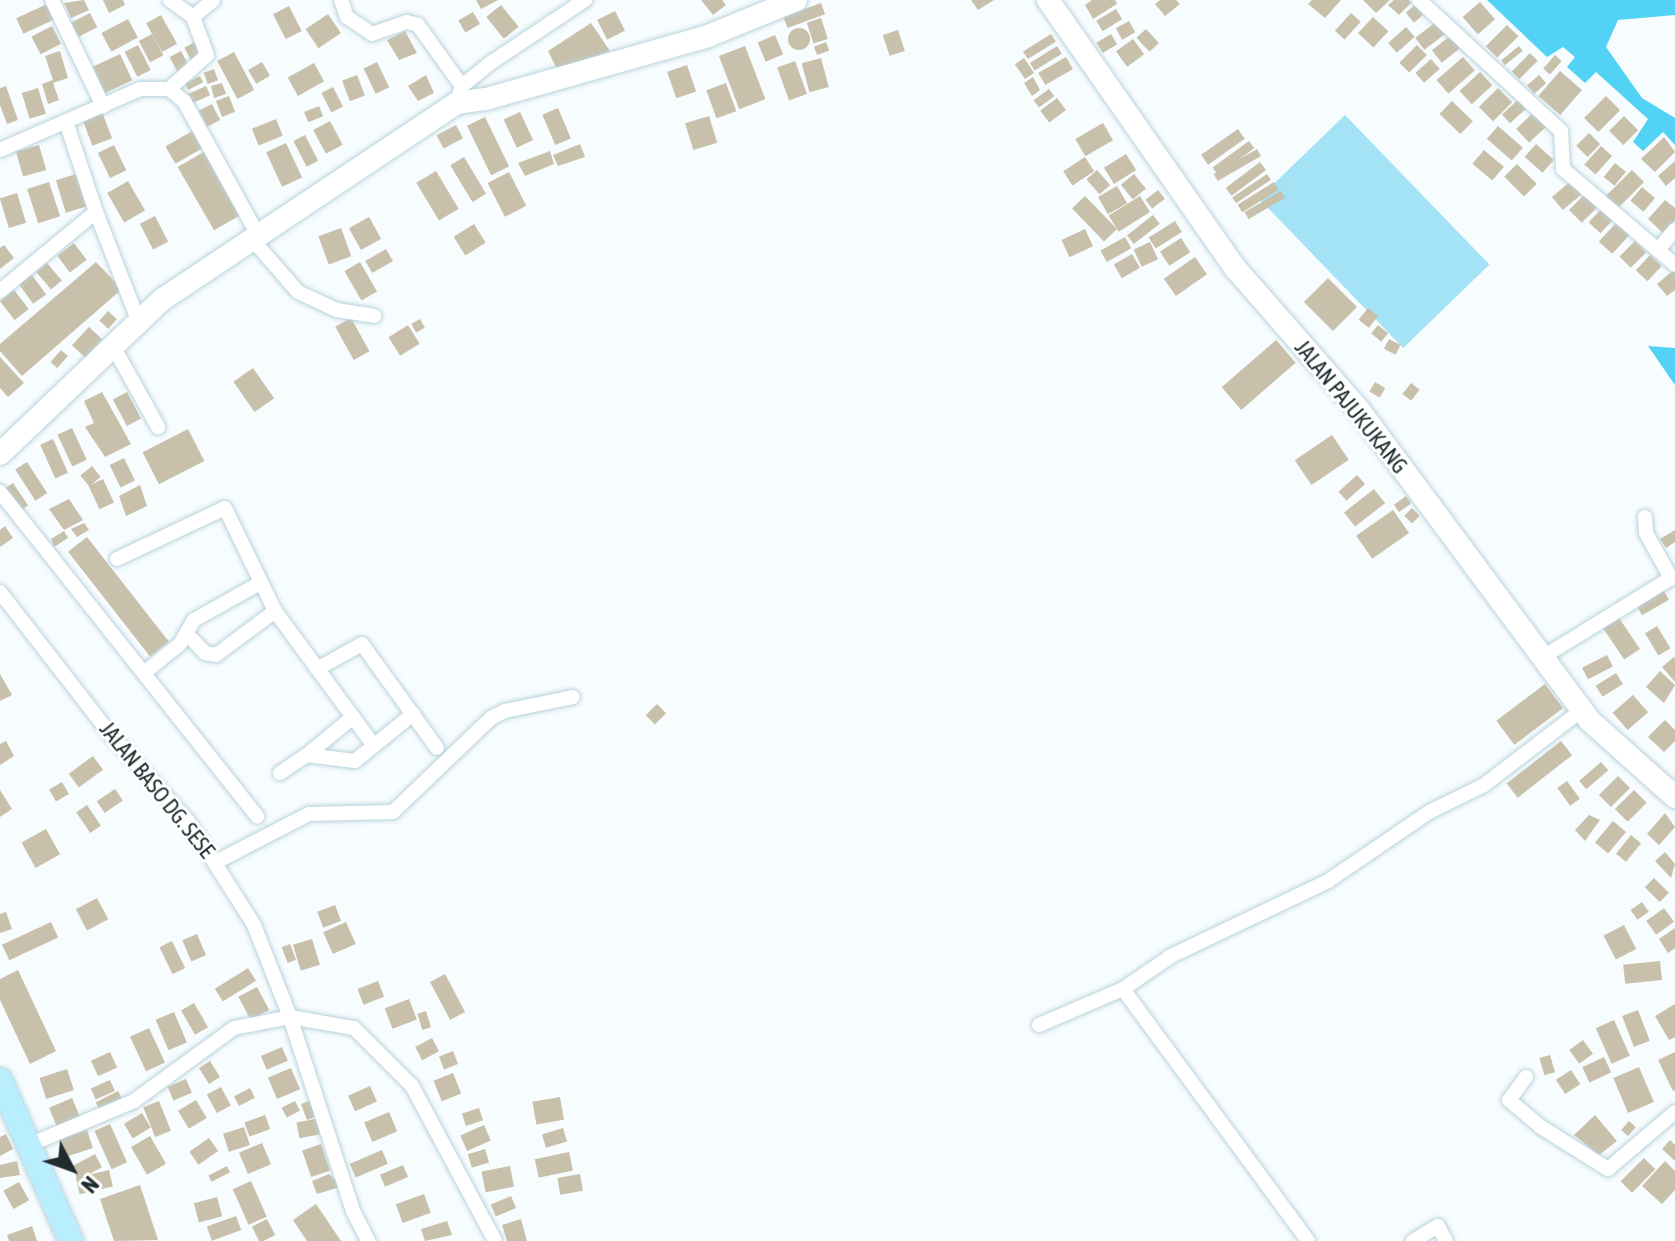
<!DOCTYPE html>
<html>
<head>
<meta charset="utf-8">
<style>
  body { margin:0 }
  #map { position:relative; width:1675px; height:1241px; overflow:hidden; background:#f7fcfe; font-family:"Asap Condensed",sans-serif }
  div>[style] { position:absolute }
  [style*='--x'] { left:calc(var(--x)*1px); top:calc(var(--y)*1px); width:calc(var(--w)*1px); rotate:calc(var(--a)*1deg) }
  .green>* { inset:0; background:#a4e2f5; transform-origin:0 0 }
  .water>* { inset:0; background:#52d2f5 }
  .building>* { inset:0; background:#c8c0aa; transform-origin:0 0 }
  .round { border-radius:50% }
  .roads { filter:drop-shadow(0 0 2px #b7d3db) drop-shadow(0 0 2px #b7d3db) }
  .street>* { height:14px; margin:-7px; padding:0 7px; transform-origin:7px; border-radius:7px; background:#fff }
  .secondary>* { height:22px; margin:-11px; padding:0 11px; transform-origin:11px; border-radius:11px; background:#fff }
  .primary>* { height:24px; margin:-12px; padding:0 12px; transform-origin:12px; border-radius:12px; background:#b8eefe }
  span { translate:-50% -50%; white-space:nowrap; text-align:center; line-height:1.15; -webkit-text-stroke:6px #fff; paint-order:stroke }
  .street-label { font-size:22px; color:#212c2f }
  .north { position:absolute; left:32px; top:1129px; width:80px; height:80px; -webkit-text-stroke:6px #fff; paint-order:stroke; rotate:131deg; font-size:22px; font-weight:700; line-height:32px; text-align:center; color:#212c2f }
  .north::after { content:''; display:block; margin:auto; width:28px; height:36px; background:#212c2f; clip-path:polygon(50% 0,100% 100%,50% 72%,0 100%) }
</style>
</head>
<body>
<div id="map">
  <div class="green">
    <div style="left:1345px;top:115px;width:208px;height:120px;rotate:46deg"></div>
  </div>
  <div class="water">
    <div style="clip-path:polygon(1487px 0,1675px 0,1675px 15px,1618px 20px,1606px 47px,1642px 98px,1675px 118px,1675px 145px,1663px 132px,1643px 151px,1633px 142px,1648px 119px,1596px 72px,1585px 83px,1567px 67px,1575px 57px,1563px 47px,1547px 57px)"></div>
    <div style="clip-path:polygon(1648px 346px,1675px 348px,1675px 385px)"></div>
  </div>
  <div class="building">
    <div style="clip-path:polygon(84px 0,89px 10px,71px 18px,64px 3px)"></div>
    <div style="clip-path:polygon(103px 0,123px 0,125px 5px,109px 13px)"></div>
    <div style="clip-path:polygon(476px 0,498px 0,481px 9px)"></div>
    <div style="clip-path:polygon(701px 0,722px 0,726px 5px,713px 15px)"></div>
    <div style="clip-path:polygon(971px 0,994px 0,978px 10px)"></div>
    <div style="clip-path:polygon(1092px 0,1115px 0,1117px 4px,1093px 19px,1085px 5px)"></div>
    <div style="clip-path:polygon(1160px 0,1176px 0,1180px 4px,1165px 16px,1155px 4px)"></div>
    <div style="clip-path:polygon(1312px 0,1341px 0,1325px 18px,1308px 4px)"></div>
    <div style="clip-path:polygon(1363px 0,1390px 0,1376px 13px)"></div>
    <div style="clip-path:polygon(1394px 0,1409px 0,1411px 3px,1399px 15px,1388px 5px)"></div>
    <div style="left:1480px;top:2px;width:23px;height:23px;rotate:49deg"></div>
    <div style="left:821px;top:3px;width:12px;height:40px;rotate:70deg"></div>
    <div style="left:47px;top:4px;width:17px;height:34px;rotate:65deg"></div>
    <div style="left:501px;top:5px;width:28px;height:19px;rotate:51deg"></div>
    <div style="left:1415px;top:5px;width:13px;height:12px;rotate:51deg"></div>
    <div style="left:289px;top:6px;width:28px;height:18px;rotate:63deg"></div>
    <div style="left:1116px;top:9px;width:12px;height:23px;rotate:59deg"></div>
    <div style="left:615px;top:11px;width:22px;height:20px;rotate:63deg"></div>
    <div style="left:473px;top:12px;width:14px;height:17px;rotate:60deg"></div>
    <div style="left:90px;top:13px;width:16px;height:21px;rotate:63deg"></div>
    <div style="left:1351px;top:13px;width:13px;height:24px;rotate:42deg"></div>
    <div style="left:328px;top:14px;width:23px;height:27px;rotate:56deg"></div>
    <div style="left:161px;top:15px;width:33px;height:17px;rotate:61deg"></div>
    <div style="left:1373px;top:17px;width:21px;height:22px;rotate:43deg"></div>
    <div style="left:821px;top:18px;width:22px;height:15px;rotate:72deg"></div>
    <div style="left:128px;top:19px;width:21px;height:30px;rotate:62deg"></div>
    <div style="left:1129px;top:21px;width:13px;height:15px;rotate:61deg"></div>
    <div style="left:1436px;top:22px;width:15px;height:26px;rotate:53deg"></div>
    <div style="clip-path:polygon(591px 23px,610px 51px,557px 69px,548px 51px)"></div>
    <div style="left:1507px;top:25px;width:16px;height:30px;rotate:45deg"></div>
    <div style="left:52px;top:26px;width:20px;height:23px;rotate:63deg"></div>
    <div style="left:1406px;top:27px;width:13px;height:24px;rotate:48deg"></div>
    <div class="round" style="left:788px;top:28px;width:22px;height:22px"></div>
    <div style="left:1146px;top:29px;width:19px;height:13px;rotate:47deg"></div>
    <div style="left:898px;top:30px;width:22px;height:16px;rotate:72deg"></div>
    <div style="clip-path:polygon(405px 31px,417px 53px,399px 60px,387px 40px)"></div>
    <div style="left:152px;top:34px;width:24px;height:15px;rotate:62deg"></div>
    <div style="left:1051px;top:34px;width:9px;height:33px;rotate:58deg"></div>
    <div style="left:1111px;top:34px;width:12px;height:17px;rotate:59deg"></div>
    <div style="left:775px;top:35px;width:21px;height:19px;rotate:67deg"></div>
    <div style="left:1450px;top:36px;width:16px;height:23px;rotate:52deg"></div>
    <div style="left:1133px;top:39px;width:19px;height:21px;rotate:54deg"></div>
    <div style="left:195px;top:42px;width:15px;height:12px;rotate:62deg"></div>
    <div style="left:826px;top:42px;width:9px;height:13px;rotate:69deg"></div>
    <div style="left:138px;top:45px;width:28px;height:15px;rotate:63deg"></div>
    <div style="left:1417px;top:45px;width:14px;height:25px;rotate:45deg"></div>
    <div style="left:745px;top:46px;width:57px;height:28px;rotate:69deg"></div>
    <div style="left:1057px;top:46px;width:9px;height:32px;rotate:58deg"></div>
    <div style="left:1519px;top:46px;width:6px;height:23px;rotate:51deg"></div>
    <div style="clip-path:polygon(60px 51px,68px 78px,53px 83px,59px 100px,48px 104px,42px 84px,53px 80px,45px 56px)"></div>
    <div style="left:181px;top:51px;width:17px;height:13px;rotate:62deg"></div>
    <div style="left:234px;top:52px;width:43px;height:19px;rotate:62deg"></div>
    <div style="left:1530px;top:53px;width:11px;height:26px;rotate:45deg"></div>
    <div style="left:120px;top:54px;width:29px;height:30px;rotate:65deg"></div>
    <div style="left:1555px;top:55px;width:9px;height:18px;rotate:41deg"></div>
    <div style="left:1066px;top:57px;width:14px;height:32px;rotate:60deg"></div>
    <div style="left:1463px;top:57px;width:18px;height:35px;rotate:49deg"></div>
    <div style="left:821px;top:58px;width:30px;height:20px;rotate:75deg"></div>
    <div style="left:1024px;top:58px;width:18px;height:11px;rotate:56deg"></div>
    <div style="left:1431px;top:59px;width:13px;height:21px;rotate:48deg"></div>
    <div style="left:795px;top:61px;width:35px;height:19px;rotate:70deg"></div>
    <div style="left:262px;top:62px;width:16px;height:16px;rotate:60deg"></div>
    <div style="left:377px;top:62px;width:28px;height:15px;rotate:64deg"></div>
    <div style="left:314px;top:63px;width:21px;height:30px;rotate:61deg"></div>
    <div style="left:687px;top:65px;width:28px;height:21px;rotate:71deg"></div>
    <div style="left:214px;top:69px;width:12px;height:11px;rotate:70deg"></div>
    <div style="left:1560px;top:71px;width:29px;height:33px;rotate:41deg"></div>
    <div style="left:1480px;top:72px;width:18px;height:28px;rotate:47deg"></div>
    <div style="left:357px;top:75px;width:22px;height:16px;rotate:69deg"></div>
    <div style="clip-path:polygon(426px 75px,434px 93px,418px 101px,408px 86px)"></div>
    <div style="left:1539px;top:75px;width:11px;height:16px;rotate:49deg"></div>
    <div style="left:200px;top:76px;width:7px;height:17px;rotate:63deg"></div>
    <div style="clip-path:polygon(1033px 77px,1040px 90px,1032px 96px,1024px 83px)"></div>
    <div style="clip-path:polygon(222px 83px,226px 94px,214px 98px,211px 86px)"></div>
    <div style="left:726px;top:83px;width:30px;height:21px;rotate:70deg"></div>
    <div style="clip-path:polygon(6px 86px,18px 120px,7px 124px,0 105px,0 88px)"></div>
    <div style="left:206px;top:86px;width:10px;height:21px;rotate:66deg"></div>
    <div style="left:333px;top:87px;width:22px;height:13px;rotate:63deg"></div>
    <div style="left:38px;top:88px;width:27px;height:17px;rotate:73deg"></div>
    <div style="left:1498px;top:88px;width:20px;height:27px;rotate:45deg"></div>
    <div style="left:1049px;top:89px;width:9px;height:19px;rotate:54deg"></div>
    <div style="left:229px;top:96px;width:17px;height:14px;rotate:69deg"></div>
    <div style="left:1606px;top:96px;width:20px;height:31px;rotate:45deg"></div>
    <div style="left:1057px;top:98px;width:15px;height:21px;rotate:53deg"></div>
    <div style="left:1519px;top:99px;width:12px;height:23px;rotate:48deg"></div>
    <div style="left:1452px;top:101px;width:29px;height:18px;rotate:44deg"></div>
    <div style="left:212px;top:104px;width:18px;height:15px;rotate:63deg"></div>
    <div style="left:319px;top:106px;width:11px;height:16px;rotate:68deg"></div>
    <div style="left:558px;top:108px;width:33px;height:17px;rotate:67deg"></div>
    <div style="left:102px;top:112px;width:28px;height:21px;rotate:69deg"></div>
    <div style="left:520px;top:112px;width:31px;height:18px;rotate:65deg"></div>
    <div style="left:1533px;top:113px;width:19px;height:23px;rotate:47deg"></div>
    <div style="left:709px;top:116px;width:28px;height:25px;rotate:73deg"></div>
    <div style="left:1624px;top:116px;width:20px;height:21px;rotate:45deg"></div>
    <div style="left:485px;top:117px;width:55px;height:20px;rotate:64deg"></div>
    <div style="left:276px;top:119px;width:18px;height:26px;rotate:68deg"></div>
    <div style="left:330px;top:121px;width:27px;height:19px;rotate:62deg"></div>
    <div style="left:1103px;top:123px;width:20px;height:32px;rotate:60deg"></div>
    <div style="left:456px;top:125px;width:15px;height:22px;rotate:62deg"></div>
    <div style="left:1498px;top:126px;width:33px;height:17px;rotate:41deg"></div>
    <div style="left:1238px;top:129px;width:12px;height:45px;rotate:55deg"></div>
    <div style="left:194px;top:130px;width:20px;height:33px;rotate:60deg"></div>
    <div style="left:1589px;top:133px;width:16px;height:18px;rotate:45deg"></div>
    <div style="left:305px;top:135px;width:29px;height:13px;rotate:63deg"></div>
    <div style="clip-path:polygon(1664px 137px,1675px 152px,1655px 172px,1641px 159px)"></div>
    <div style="left:1249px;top:141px;width:9px;height:45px;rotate:54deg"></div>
    <div style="left:286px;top:143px;width:38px;height:22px;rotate:65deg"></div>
    <div style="clip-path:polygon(580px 144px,585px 157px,558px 166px,553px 155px)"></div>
    <div style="left:1536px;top:144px;width:24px;height:17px;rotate:42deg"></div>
    <div style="left:39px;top:145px;width:26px;height:24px;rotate:74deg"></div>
    <div style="left:114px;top:145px;width:28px;height:18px;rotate:64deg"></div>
    <div style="left:1601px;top:146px;width:15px;height:25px;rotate:42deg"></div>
    <div style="left:1257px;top:149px;width:8px;height:50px;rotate:60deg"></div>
    <div style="left:207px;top:150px;width:73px;height:34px;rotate:60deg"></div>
    <div style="left:1484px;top:150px;width:26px;height:18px;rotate:40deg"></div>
    <div style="clip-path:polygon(550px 151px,554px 164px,525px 176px,518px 163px)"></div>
    <div style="left:1126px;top:154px;width:19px;height:26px;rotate:58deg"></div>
    <div style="left:464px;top:157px;width:43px;height:16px;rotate:59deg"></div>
    <div style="left:1085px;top:157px;width:17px;height:26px;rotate:57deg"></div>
    <div style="clip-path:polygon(1675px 161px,1675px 178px,1666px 186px,1658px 176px)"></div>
    <div style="left:1260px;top:162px;width:10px;height:43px;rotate:53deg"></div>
    <div style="left:1615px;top:163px;width:14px;height:18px;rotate:39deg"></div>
    <div style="left:1517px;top:164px;width:28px;height:18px;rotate:45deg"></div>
    <div style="left:1097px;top:170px;width:20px;height:14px;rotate:49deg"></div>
    <div style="left:1632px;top:170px;width:17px;height:38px;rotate:45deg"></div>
    <div style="left:436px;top:171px;width:44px;height:23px;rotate:59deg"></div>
    <div style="left:509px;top:172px;width:38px;height:24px;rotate:63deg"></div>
    <div style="left:76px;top:174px;width:34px;height:21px;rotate:73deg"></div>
    <div style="left:1134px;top:174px;width:19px;height:17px;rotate:51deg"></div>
    <div style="left:1267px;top:174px;width:7px;height:42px;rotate:56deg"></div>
    <div style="left:128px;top:181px;width:34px;height:24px;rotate:60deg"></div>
    <div style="left:1571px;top:181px;width:17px;height:25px;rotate:50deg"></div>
    <div style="left:49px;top:182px;width:36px;height:23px;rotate:72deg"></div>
    <div style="left:1274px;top:182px;width:9px;height:43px;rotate:58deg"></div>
    <div style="left:1117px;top:186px;width:20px;height:22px;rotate:60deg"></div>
    <div style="left:1642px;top:187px;width:17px;height:18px;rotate:40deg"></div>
    <div style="left:1158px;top:190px;width:11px;height:16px;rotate:52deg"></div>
    <div style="left:1281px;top:191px;width:8px;height:42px;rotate:60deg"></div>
    <div style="left:17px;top:193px;width:31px;height:18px;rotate:73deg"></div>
    <div style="left:1586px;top:193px;width:18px;height:24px;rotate:45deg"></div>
    <div style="left:1085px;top:196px;width:46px;height:18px;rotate:46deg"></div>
    <div style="left:1140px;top:196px;width:19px;height:37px;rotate:58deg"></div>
    <div style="clip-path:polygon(1665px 200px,1675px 208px,1675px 220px,1663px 233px,1648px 219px)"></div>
    <div style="left:1603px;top:207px;width:16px;height:21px;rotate:43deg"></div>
    <div style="left:1153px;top:215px;width:11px;height:33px;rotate:52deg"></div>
    <div style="left:155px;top:216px;width:29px;height:17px;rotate:63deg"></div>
    <div style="left:369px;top:217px;width:25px;height:23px;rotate:61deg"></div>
    <div style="left:1175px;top:221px;width:13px;height:31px;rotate:58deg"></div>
    <div style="left:1618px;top:221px;width:18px;height:28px;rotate:43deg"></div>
    <div style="left:474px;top:224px;width:22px;height:24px;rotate:58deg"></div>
    <div style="left:341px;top:228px;width:30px;height:24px;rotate:70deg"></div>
    <div style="left:1085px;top:229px;width:19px;height:26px;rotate:65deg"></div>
    <div style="left:1125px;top:237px;width:13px;height:28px;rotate:61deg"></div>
    <div style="left:1181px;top:238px;width:17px;height:25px;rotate:57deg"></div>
    <div style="left:1635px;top:241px;width:16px;height:22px;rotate:45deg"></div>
    <div style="left:1150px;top:242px;width:19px;height:18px;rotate:65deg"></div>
    <div style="left:74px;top:243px;width:21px;height:21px;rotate:53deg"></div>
    <div style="clip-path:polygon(4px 245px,14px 258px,0 269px,0 248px)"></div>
    <div style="left:386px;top:249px;width:14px;height:24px;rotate:60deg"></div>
    <div style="left:1132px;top:254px;width:16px;height:21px;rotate:60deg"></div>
    <div style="left:1650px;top:255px;width:16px;height:21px;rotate:43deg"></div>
    <div style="left:1195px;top:257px;width:21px;height:38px;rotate:55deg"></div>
    <div style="clip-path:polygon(96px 262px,122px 289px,22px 376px,0 351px,0 344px)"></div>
    <div style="left:360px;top:262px;width:34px;height:18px;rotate:60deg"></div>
    <div style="left:47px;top:263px;width:23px;height:14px;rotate:50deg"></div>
    <div style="clip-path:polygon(1675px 269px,1675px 290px,1667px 296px,1657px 284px)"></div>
    <div style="left:32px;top:275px;width:24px;height:16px;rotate:54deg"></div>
    <div style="left:1328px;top:278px;width:41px;height:34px;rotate:45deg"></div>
    <div style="left:14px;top:290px;width:24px;height:18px;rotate:52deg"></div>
    <div style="left:1368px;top:308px;width:13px;height:15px;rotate:39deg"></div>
    <div style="left:108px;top:311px;width:12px;height:13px;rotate:42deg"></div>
    <div style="left:351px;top:318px;width:38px;height:18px;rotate:61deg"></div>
    <div style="left:420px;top:319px;width:10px;height:10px;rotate:61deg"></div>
    <div style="left:408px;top:325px;width:22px;height:23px;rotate:58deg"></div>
    <div style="left:1378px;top:325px;width:13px;height:11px;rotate:39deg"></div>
    <div style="left:89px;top:327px;width:18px;height:25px;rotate:43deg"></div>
    <div style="left:1389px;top:339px;width:13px;height:11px;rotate:27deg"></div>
    <div style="left:1276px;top:340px;width:30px;height:72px;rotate:49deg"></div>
    <div style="left:61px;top:350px;width:9px;height:16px;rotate:41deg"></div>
    <div style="clip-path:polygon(0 357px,24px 383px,8px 397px,0 388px)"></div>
    <div style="left:253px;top:368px;width:37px;height:24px;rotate:55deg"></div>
    <div style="left:1375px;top:382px;width:12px;height:11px;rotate:31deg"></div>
    <div style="left:1411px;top:383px;width:11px;height:14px;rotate:38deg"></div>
    <div style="clip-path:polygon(102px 392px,131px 444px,105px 457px,85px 427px,94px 423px,84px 401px)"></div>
    <div style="left:127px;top:392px;width:30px;height:16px;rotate:62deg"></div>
    <div style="left:72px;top:428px;width:35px;height:16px;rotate:65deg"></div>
    <div style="left:188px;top:429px;width:36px;height:51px;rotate:63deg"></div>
    <div style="left:1332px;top:435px;width:30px;height:45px;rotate:56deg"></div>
    <div style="left:53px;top:439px;width:37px;height:14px;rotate:66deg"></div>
    <div style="left:124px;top:458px;width:25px;height:16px;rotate:64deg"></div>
    <div style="left:27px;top:462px;width:37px;height:14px;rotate:57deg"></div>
    <div style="left:92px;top:466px;width:14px;height:15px;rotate:51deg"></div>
    <div style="left:1357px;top:475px;width:12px;height:25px;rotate:48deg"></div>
    <div style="left:103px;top:479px;width:26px;height:16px;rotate:65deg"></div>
    <div style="left:13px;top:483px;width:27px;height:14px;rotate:56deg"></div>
    <div style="clip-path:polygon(140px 485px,147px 506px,126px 516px,119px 496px)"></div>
    <div style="left:1374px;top:489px;width:18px;height:38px;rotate:52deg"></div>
    <div style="left:1406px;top:496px;width:9px;height:15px;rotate:54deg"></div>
    <div style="clip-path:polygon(69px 499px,83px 520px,64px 530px,49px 509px)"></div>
    <div style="left:1412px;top:508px;width:11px;height:11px;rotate:45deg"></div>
    <div style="left:1393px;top:510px;width:28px;height:45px;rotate:55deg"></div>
    <div style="clip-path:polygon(84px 523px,89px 530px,77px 537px,71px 529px)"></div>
    <div style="clip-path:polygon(5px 526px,13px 538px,0 547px,0 530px)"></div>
    <div style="clip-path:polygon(1675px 530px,1675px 542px,1666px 548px,1660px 539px)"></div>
    <div style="clip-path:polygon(64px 531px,68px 538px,54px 547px,51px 539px)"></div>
    <div style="left:87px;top:537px;width:133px;height:24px;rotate:52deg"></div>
    <div style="left:1661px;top:586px;width:16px;height:31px;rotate:60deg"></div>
    <div style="left:1617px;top:615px;width:41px;height:19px;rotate:56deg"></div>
    <div style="left:1657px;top:626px;width:26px;height:14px;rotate:59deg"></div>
    <div style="left:1607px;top:655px;width:13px;height:28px;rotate:63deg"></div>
    <div style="clip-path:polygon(1674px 657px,1675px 659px,1675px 682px,1662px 667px)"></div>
    <div style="clip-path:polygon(1660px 671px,1675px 685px,1664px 703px,1646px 687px)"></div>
    <div style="left:1616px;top:673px;width:13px;height:24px;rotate:58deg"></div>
    <div style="clip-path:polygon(0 674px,12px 695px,0 701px)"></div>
    <div style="left:1545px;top:684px;width:30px;height:61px;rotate:53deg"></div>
    <div style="left:1633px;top:695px;width:23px;height:27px;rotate:49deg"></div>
    <div style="left:657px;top:704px;width:13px;height:16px;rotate:45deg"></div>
    <div style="clip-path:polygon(1665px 720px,1675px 730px,1675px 741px,1664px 752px,1648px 737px)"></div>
    <div style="clip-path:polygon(6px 741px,14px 756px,0 765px,0 744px)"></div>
    <div style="left:1561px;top:741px;width:18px;height:69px;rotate:52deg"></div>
    <div style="left:93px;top:756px;width:17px;height:30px;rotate:54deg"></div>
    <div style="left:1601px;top:762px;width:11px;height:29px;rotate:49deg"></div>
    <div style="left:1618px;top:776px;width:17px;height:27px;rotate:45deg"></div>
    <div style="left:1567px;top:781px;width:22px;height:12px;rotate:54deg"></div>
    <div style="left:62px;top:782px;width:14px;height:15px;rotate:60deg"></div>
    <div style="left:115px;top:789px;width:14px;height:22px;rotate:56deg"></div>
    <div style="clip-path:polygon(0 790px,12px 809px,0 817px)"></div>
    <div style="left:1634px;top:790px;width:18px;height:27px;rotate:45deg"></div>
    <div style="left:87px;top:805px;width:25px;height:13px;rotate:56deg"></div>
    <div style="clip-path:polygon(1665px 813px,1675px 827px,1659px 845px,1647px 834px)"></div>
    <div style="clip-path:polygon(1589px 815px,1600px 820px,1585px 841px,1575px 830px)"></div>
    <div style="left:1613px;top:821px;width:17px;height:28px;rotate:40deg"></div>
    <div style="left:46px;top:829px;width:29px;height:28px;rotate:61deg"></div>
    <div style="left:1631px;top:835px;width:13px;height:24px;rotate:39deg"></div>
    <div style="clip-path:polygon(1665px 852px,1675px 864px,1671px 878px,1655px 861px)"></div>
    <div style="left:1654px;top:878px;width:21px;height:13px;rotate:45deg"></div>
    <div style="left:97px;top:898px;width:24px;height:24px;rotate:62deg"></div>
    <div style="left:1642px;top:902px;width:12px;height:14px;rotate:55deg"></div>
    <div style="left:335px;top:905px;width:17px;height:19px;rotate:69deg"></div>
    <div style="left:1664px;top:908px;width:17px;height:22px;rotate:54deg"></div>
    <div style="clip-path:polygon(6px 912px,12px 929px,0 933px,0 914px)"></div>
    <div style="left:51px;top:922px;width:17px;height:54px;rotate:65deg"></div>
    <div style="left:346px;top:922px;width:24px;height:25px;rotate:66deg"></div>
    <div style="left:1624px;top:925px;width:27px;height:23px;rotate:63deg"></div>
    <div style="clip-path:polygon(1675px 928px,1675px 948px,1668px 953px,1659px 939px)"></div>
    <div style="left:197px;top:934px;width:23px;height:16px;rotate:67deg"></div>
    <div style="left:312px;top:939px;width:27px;height:20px;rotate:73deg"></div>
    <div style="left:172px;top:941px;width:30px;height:14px;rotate:64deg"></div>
    <div style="left:290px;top:944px;width:17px;height:9px;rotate:69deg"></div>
    <div style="left:1660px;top:961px;width:19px;height:37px;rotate:84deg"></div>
    <div style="left:248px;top:968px;width:15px;height:39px;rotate:58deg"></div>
    <div style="clip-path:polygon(18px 970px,56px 1051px,30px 1064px,0 1000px,0 979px)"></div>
    <div style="left:445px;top:974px;width:43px;height:17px;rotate:62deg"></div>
    <div style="left:378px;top:981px;width:17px;height:22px;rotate:69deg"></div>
    <div style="left:257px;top:987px;width:26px;height:21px;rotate:62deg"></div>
    <div style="left:409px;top:999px;width:22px;height:26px;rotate:69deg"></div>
    <div style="left:194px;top:1003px;width:28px;height:15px;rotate:60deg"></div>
    <div style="clip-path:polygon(1675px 1004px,1675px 1037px,1669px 1040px,1655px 1016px)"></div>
    <div style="left:1638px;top:1010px;width:33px;height:17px;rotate:69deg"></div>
    <div style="left:426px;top:1011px;width:17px;height:9px;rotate:73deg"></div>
    <div style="left:174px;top:1012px;width:33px;height:20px;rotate:67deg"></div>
    <div style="left:1614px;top:1020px;width:39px;height:20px;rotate:66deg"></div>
    <div style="left:149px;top:1028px;width:38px;height:21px;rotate:65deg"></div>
    <div style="left:432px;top:1038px;width:15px;height:19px;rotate:62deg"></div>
    <div style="left:1583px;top:1040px;width:17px;height:17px;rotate:54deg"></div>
    <div style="left:282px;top:1047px;width:15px;height:23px;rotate:67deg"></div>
    <div style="left:453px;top:1051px;width:14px;height:15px;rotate:69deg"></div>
    <div style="left:110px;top:1052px;width:17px;height:21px;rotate:65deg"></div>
    <div style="clip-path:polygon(1675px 1052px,1675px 1090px,1673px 1091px,1658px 1060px)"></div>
    <div style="left:1550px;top:1055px;width:18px;height:11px;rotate:74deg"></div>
    <div style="left:1604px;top:1057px;width:17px;height:24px;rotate:65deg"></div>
    <div style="left:210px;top:1061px;width:19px;height:13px;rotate:58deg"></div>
    <div style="left:1639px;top:1067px;width:38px;height:28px;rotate:67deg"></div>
    <div style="left:291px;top:1068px;width:23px;height:25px;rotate:67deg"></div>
    <div style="left:67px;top:1069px;width:22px;height:29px;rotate:72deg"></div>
    <div style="left:1571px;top:1070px;width:17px;height:18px;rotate:57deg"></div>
    <div style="left:453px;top:1073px;width:22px;height:21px;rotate:68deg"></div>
    <div style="left:186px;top:1079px;width:15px;height:20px;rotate:67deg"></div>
    <div style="left:110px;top:1080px;width:12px;height:21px;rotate:66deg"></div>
    <div style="left:370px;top:1086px;width:17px;height:24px;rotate:66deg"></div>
    <div style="left:221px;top:1087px;width:21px;height:16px;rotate:62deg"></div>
    <div style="left:250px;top:1088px;width:11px;height:18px;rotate:63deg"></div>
    <div style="left:118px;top:1091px;width:11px;height:25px;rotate:63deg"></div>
    <div style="left:560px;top:1097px;width:23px;height:28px;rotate:80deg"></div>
    <div style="left:72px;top:1098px;width:21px;height:25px;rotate:67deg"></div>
    <div style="left:314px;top:1099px;width:17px;height:14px;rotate:69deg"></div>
    <div style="left:196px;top:1100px;width:21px;height:21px;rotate:59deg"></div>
    <div style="left:159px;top:1101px;width:32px;height:17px;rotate:68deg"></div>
    <div style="left:295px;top:1101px;width:11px;height:15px;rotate:63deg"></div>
    <div style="left:479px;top:1108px;width:13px;height:18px;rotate:72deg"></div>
    <div style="left:389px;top:1112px;width:21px;height:27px;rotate:67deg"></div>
    <div style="left:142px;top:1113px;width:17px;height:21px;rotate:59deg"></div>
    <div style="left:265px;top:1115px;width:15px;height:22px;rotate:70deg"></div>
    <div style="clip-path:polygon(1595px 1115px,1617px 1141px,1599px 1155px,1574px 1135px)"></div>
    <div style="left:320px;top:1118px;width:16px;height:24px;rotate:79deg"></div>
    <div style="left:1629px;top:1121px;width:9px;height:12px;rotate:41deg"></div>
    <div style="left:110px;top:1124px;width:42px;height:17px;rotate:66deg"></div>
    <div style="left:484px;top:1125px;width:17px;height:26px;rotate:66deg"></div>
    <div style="left:244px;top:1127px;width:19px;height:22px;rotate:72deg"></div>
    <div style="left:563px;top:1128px;width:14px;height:22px;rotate:73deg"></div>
    <div style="left:87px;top:1130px;width:19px;height:29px;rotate:72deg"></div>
    <div style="clip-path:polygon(6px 1134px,13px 1149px,0 1156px,0 1137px)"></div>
    <div style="left:150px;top:1136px;width:32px;height:22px;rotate:60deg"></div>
    <div style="left:209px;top:1138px;width:16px;height:24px;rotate:55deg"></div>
    <div style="clip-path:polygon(1670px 1140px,1675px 1145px,1675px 1161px,1662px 1149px)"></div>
    <div style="left:262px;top:1143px;width:23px;height:25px;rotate:67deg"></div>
    <div style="left:321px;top:1144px;width:28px;height:20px;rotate:71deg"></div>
    <div style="left:485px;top:1149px;width:14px;height:18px;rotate:73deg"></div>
    <div style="left:382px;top:1150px;width:15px;height:35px;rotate:67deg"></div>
    <div style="left:569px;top:1152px;width:19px;height:35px;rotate:78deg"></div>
    <div style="left:95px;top:1154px;width:15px;height:27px;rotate:62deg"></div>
    <div style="left:1644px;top:1158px;width:16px;height:33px;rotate:45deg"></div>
    <div style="clip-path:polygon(17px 1161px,20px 1175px,0 1178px,0 1165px)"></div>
    <div style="clip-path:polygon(1665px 1161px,1675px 1171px,1675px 1190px,1662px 1204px,1642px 1186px)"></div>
    <div style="left:403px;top:1165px;width:13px;height:25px;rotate:67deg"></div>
    <div style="left:227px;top:1166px;width:7px;height:21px;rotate:63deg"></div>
    <div style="left:510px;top:1166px;width:21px;height:29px;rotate:79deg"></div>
    <div style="left:109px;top:1170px;width:17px;height:34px;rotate:77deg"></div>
    <div style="clip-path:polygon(329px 1174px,343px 1186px,317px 1194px,312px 1181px)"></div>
    <div style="left:580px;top:1174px;width:17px;height:23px;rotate:80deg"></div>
    <div style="left:251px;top:1181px;width:39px;height:20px;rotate:66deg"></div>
    <div style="left:19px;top:1182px;width:21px;height:18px;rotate:61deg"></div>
    <div style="clip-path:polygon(140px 1185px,158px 1240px,114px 1241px,100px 1199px)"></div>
    <div style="left:424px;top:1194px;width:20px;height:30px;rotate:70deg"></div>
    <div style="left:511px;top:1196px;width:13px;height:22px;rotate:67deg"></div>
    <div style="left:217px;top:1197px;width:20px;height:24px;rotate:75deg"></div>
    <div style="clip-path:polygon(316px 1204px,341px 1241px,307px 1241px,293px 1220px)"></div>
    <div style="left:236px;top:1216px;width:15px;height:31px;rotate:70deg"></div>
    <div style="left:267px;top:1219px;width:18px;height:17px;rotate:63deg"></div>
    <div style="clip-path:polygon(521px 1219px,527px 1241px,507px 1241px,502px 1225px)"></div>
    <div style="clip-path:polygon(447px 1221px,452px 1235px,425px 1241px,421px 1229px)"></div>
    <div style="clip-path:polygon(32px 1226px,37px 1241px,9px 1241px,7px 1235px)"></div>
  </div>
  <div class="roads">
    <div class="street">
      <div style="--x:52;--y:0;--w:118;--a:64.3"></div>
      <div style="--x:170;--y:0;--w:29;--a:36"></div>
      <div style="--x:193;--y:17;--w:26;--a:-40"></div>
      <div style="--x:341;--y:0;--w:18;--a:71"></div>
      <div style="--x:347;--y:17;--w:30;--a:34"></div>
      <div style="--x:372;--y:34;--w:37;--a:-19"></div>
      <div style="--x:407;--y:22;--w:11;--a:15"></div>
      <div style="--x:418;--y:25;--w:75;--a:54.2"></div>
      <div style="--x:1419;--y:0;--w:193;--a:42.7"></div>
      <div style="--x:1561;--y:131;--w:38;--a:87"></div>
      <div style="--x:1563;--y:169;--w:125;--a:40.5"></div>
      <div style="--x:1658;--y:250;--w:26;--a:-50"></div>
      <div style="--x:169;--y:89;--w:51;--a:-41.8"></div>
      <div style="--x:207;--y:55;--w:40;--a:-110.2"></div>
      <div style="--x:459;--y:95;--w:9;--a:-72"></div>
      <div style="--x:462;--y:86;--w:38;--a:-39"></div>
      <div style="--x:492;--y:62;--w:112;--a:-33.7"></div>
      <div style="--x:0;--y:150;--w:153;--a:-23.5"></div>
      <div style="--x:140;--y:89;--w:29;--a:0"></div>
      <div style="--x:169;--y:89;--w:19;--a:39"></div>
      <div style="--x:184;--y:101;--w:153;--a:61.1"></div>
      <div style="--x:96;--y:212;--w:116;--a:68.7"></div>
      <div style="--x:252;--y:239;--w:70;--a:49"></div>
      <div style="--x:298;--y:292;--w:43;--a:24.8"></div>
      <div style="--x:337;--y:310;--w:38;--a:9"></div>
      <div style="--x:1658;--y:250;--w:23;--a:41"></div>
      <div style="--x:0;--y:291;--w:124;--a:-39.5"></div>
      <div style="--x:96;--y:212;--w:92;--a:-108.4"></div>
      <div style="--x:113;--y:346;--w:93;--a:60.9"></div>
      <div style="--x:0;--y:492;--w:414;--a:51.6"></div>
      <div style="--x:117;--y:559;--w:119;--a:-25.3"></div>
      <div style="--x:225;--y:508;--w:114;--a:64.1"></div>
      <div style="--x:275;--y:611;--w:167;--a:53.7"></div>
      <div style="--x:0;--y:592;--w:181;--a:52.2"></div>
      <div style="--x:111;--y:735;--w:115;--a:48.2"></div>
      <div style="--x:188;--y:821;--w:123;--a:57.6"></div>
      <div style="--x:254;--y:925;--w:99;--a:68.6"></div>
      <div style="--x:290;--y:1017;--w:65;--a:9.8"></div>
      <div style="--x:354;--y:1028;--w:82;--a:45"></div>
      <div style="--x:412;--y:1086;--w:176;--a:61.8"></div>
      <div style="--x:186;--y:633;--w:28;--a:46"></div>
      <div style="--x:205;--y:653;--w:11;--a:10"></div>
      <div style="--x:216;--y:655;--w:74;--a:-36.7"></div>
      <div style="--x:1543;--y:657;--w:150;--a:-31.7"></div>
      <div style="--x:1671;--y:578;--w:51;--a:-119.1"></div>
      <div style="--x:1646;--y:533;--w:16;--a:-94"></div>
      <div style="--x:317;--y:669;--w:51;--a:-29.1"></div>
      <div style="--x:362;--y:644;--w:128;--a:54.2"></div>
      <div style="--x:145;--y:672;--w:45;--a:-38.7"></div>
      <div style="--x:180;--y:644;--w:28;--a:-60"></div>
      <div style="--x:194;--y:620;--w:76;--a:-29.3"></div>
      <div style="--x:307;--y:755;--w:60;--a:-39.6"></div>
      <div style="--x:280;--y:773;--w:32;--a:-34"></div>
      <div style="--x:307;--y:755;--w:48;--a:7.1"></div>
      <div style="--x:355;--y:761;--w:75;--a:-39"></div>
      <div style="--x:216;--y:862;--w:105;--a:-27.3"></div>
      <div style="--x:309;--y:814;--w:84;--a:-1.4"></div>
      <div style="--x:393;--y:812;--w:136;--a:-43.8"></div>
      <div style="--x:491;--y:718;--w:16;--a:-27"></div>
      <div style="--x:505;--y:711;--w:69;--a:-11.6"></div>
      <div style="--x:1123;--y:989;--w:313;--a:53.7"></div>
      <div style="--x:1039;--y:1025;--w:91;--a:-23.2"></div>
      <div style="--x:1123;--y:989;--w:58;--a:-34.5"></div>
      <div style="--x:1171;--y:956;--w:174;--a:-25.5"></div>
      <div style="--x:1328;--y:881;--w:122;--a:-34.3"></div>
      <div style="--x:1429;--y:812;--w:61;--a:-26.1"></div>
      <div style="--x:1484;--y:785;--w:123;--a:-37.4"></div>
      <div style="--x:1526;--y:1077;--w:29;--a:126"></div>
      <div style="--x:1509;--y:1100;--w:42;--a:40.2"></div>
      <div style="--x:1541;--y:1127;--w:79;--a:32.1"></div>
      <div style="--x:1608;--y:1169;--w:88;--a:-40.4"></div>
      <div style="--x:29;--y:1145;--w:114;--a:-22.7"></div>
      <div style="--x:134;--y:1101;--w:124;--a:-36.1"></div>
      <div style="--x:234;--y:1028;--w:57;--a:-11.1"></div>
      <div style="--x:290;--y:1017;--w:204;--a:72"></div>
      <div style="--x:353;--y:1211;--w:34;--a:63"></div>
      <div style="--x:1413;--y:1241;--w:29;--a:-31"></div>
      <div style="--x:1438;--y:1226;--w:17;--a:62"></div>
    </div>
    <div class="secondary">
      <div style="--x:1048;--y:0;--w:328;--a:55.1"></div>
      <div style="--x:1236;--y:269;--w:187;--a:48.9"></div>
      <div style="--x:1359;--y:410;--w:387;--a:53.4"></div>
      <div style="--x:1590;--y:721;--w:114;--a:41.8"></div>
      <div style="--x:0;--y:454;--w:225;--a:-43.6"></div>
      <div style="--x:163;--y:299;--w:353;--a:-33.7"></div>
      <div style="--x:457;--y:103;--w:29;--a:-8"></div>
      <div style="--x:486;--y:99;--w:231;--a:-15.8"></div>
      <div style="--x:708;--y:36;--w:95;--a:-22.2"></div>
    </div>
    <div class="primary">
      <div style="--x:0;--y:1080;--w:176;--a:66.2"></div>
    </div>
  </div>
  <div class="street-label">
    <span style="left:1351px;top:407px;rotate:51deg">JALAN PAJUKUKANG</span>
    <span style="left:157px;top:790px;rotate:51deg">JALAN BASO DG. SESE</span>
  </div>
  <div class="north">N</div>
</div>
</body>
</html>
